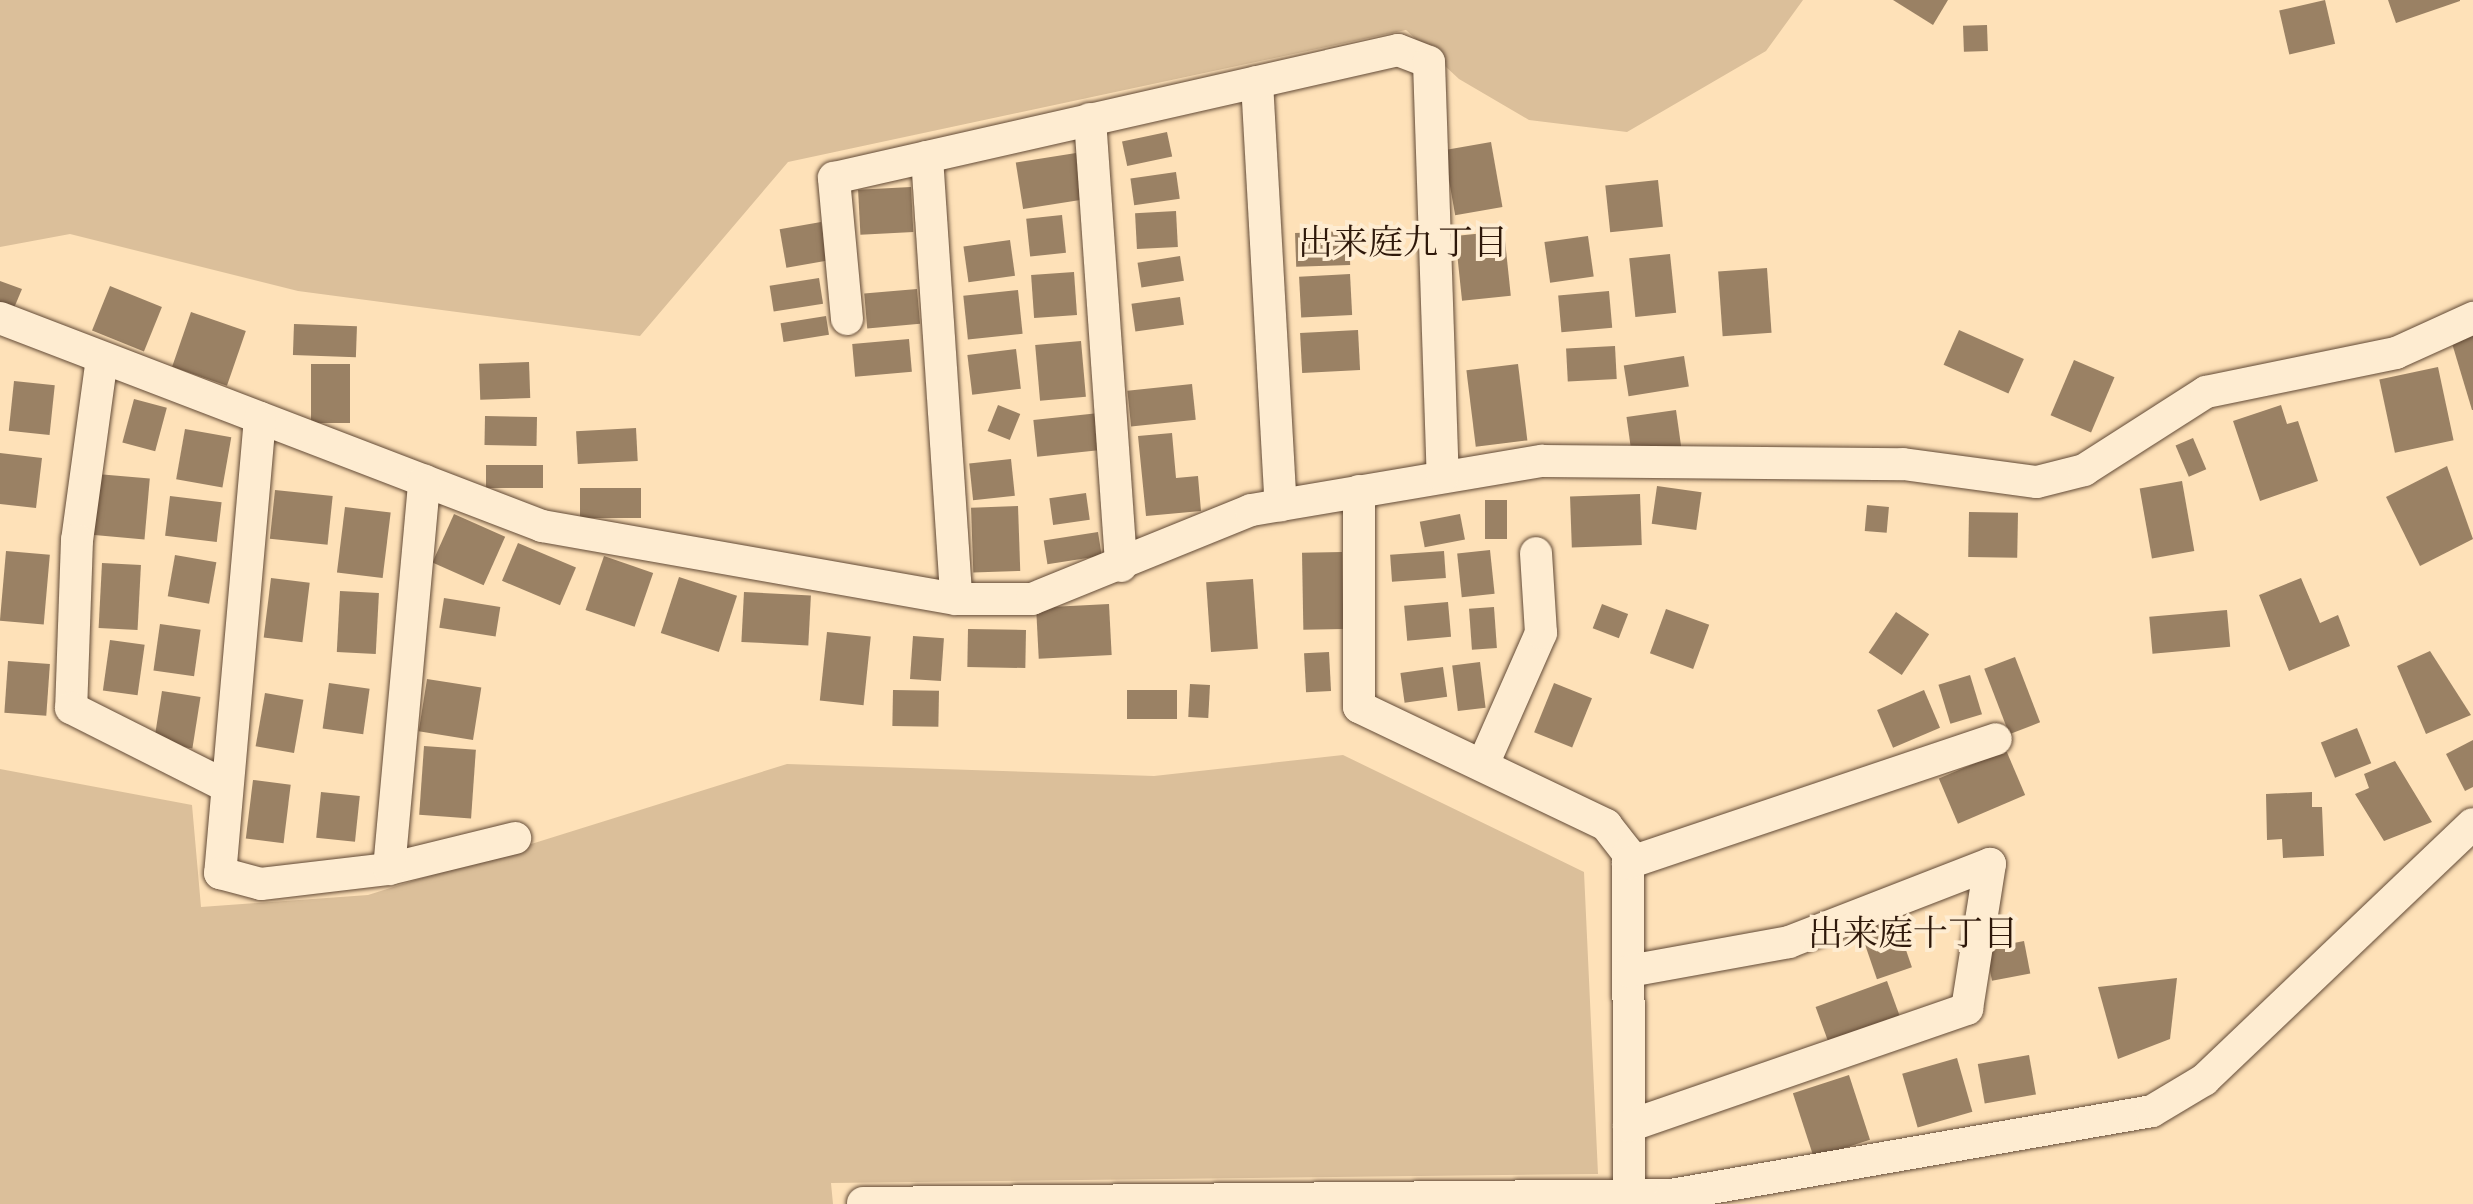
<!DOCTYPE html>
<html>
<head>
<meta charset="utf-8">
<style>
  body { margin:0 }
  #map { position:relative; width:2473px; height:1204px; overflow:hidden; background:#fee1b8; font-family:Cardo,"Noto Serif JP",serif }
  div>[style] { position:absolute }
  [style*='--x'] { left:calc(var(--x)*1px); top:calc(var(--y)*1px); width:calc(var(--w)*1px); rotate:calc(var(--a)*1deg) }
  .green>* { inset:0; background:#dbbf9a }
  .building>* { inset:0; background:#9a8164; transform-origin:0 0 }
  .roads { filter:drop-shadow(0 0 2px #624a36) drop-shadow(0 0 2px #624a36) }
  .minor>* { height:32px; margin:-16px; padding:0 16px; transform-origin:16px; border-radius:16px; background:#feecd1 }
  span { translate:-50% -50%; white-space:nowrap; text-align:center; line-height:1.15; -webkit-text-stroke:8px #feecd1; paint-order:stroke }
  .neighbourhood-label { font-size:35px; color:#2e180a }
</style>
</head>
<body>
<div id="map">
  <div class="green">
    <div style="clip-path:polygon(0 0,1803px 0,1766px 51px,1627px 132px,1529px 120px,1459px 79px,1406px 30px,788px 162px,640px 336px,298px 291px,70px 234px,0 247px)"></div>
    <div style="clip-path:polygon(1343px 755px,1584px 872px,1598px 1174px,831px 1183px,833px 1204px,0 1204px,0 769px,192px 805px,201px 907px,368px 895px,787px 764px,1154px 776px)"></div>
  </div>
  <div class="building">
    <div style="clip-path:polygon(1893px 0,1948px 0,1933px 25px)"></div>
    <div style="left:2325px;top:0;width:45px;height:47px;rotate:77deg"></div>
    <div style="clip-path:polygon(2388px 0,2460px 0,2460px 1px,2396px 23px)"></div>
    <div style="left:1987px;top:25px;width:26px;height:24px;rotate:88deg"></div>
    <div style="left:1167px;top:132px;width:25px;height:46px;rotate:78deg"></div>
    <div style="left:1491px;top:142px;width:66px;height:48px;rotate:80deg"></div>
    <div style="left:1076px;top:153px;width:47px;height:61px;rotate:81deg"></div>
    <div style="left:1176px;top:172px;width:27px;height:46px;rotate:82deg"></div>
    <div style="left:1658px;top:180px;width:47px;height:53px;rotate:84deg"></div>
    <div style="left:911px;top:187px;width:45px;height:53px;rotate:87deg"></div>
    <div style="left:1176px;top:211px;width:36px;height:41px;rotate:87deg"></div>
    <div style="left:1062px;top:215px;width:38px;height:36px;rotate:84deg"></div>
    <div style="left:821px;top:222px;width:39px;height:42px;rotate:80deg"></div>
    <div style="left:1349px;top:231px;width:34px;height:54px;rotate:88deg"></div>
    <div style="left:1504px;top:231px;width:65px;height:49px;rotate:84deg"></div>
    <div style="left:1588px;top:236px;width:41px;height:44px;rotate:82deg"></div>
    <div style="left:1010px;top:240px;width:36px;height:47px;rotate:82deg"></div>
    <div style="left:1670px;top:254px;width:59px;height:41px;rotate:84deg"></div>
    <div style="left:1180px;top:256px;width:25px;height:43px;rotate:81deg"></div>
    <div style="left:1767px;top:268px;width:65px;height:49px;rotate:86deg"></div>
    <div style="left:1074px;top:272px;width:43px;height:43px;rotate:86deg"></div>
    <div style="left:1350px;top:274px;width:41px;height:51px;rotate:87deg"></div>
    <div style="left:819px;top:278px;width:26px;height:50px;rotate:81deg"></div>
    <div style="clip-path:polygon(0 281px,22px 289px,14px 308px,0 302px)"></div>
    <div style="left:110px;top:286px;width:56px;height:48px;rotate:22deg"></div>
    <div style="left:917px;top:289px;width:35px;height:53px;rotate:85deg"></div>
    <div style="left:1018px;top:290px;width:44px;height:55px;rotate:84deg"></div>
    <div style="left:1609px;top:291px;width:37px;height:51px;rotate:85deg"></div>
    <div style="left:1180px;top:297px;width:28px;height:49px;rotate:82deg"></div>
    <div style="left:191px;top:312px;width:58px;height:58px;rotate:19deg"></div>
    <div style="left:826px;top:316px;width:19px;height:46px;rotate:81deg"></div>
    <div style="left:294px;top:324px;width:63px;height:31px;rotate:2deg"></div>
    <div style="left:1358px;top:330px;width:40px;height:58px;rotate:87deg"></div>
    <div style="left:1959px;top:330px;width:71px;height:38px;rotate:24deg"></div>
    <div style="clip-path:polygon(2473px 333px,2473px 410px,2472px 410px,2451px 340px)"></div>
    <div style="left:909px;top:339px;width:33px;height:57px;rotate:85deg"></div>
    <div style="left:1081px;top:341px;width:56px;height:46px;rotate:85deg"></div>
    <div style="left:1615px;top:346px;width:33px;height:49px;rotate:87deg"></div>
    <div style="left:1016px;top:349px;width:40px;height:49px;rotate:83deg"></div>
    <div style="left:1684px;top:356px;width:31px;height:61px;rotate:81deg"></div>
    <div style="left:2074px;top:360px;width:44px;height:60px;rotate:23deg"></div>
    <div style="left:529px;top:362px;width:36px;height:50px;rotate:88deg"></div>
    <div style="left:311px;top:364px;width:39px;height:59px"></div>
    <div style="left:1518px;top:364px;width:77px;height:52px;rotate:83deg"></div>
    <div style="left:2438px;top:367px;width:75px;height:60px;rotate:78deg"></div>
    <div style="left:14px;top:381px;width:41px;height:50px;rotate:6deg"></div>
    <div style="left:1192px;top:384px;width:36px;height:65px;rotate:84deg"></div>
    <div style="left:134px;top:399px;width:34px;height:45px;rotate:15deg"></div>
    <div style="left:998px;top:405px;width:24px;height:28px;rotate:22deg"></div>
    <div style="clip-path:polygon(2281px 405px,2287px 424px,2298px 421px,2318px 481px,2260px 501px,2233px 421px)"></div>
    <div style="left:1676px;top:410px;width:41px;height:50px;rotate:82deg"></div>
    <div style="left:1099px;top:413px;width:37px;height:66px;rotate:84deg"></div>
    <div style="left:485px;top:416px;width:52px;height:29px;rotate:1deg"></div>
    <div style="left:636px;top:428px;width:33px;height:60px;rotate:87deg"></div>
    <div style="left:185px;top:429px;width:47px;height:51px;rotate:10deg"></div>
    <div style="clip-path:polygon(1172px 433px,1176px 478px,1198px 476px,1201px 511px,1146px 516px,1138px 436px)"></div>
    <div style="left:2193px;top:438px;width:34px;height:19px;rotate:67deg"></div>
    <div style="clip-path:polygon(0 453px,42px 458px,36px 508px,0 504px)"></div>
    <div style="left:1011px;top:459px;width:37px;height:42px;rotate:84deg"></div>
    <div style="left:543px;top:465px;width:23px;height:57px;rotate:90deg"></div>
    <div style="clip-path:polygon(2447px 466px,2473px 539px,2420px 566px,2386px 497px)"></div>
    <div style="left:97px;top:474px;width:53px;height:61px;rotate:5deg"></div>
    <div style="left:2182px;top:481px;width:71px;height:43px;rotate:80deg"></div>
    <div style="left:1657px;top:486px;width:45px;height:38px;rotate:8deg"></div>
    <div style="left:641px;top:488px;width:30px;height:61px;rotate:90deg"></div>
    <div style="left:275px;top:490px;width:58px;height:49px;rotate:6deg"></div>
    <div style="left:1086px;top:493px;width:27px;height:37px;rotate:82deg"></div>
    <div style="left:1640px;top:494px;width:51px;height:70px;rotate:88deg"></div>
    <div style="left:170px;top:496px;width:52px;height:40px;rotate:7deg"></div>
    <div style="left:1485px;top:500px;width:22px;height:39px"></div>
    <div style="left:1867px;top:505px;width:22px;height:26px;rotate:5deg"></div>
    <div style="left:1018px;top:506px;width:65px;height:47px;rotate:88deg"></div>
    <div style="left:345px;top:507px;width:46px;height:66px;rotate:7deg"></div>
    <div style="left:1969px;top:512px;width:49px;height:45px;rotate:1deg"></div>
    <div style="left:454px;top:514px;width:56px;height:53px;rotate:24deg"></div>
    <div style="left:1460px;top:514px;width:26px;height:41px;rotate:79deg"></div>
    <div style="left:1098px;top:532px;width:24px;height:55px;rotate:81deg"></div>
    <div style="left:518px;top:543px;width:63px;height:41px;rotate:23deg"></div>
    <div style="left:1490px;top:550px;width:44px;height:33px;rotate:84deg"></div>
    <div style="left:6px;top:551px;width:44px;height:70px;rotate:5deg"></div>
    <div style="left:1444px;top:551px;width:27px;height:54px;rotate:86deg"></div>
    <div style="left:1342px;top:552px;width:77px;height:40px;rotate:89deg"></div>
    <div style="left:175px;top:555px;width:42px;height:42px;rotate:10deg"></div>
    <div style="left:604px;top:556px;width:52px;height:57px;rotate:19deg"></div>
    <div style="left:102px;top:563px;width:39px;height:65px;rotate:3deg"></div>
    <div style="left:679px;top:577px;width:61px;height:59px;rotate:18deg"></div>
    <div style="left:271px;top:578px;width:39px;height:60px;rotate:7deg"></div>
    <div style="clip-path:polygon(2301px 578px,2320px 623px,2338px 615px,2350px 646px,2289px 671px,2259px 595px)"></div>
    <div style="left:1253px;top:579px;width:70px;height:47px;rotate:86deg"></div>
    <div style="left:340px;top:591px;width:39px;height:61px;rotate:3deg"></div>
    <div style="left:744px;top:592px;width:67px;height:50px;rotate:3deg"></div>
    <div style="left:444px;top:598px;width:57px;height:30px;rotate:9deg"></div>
    <div style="left:1448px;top:602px;width:35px;height:44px;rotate:85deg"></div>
    <div style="left:1109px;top:604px;width:51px;height:73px;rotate:87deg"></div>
    <div style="left:1602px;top:604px;width:28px;height:26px;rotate:21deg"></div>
    <div style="left:1494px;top:607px;width:41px;height:25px;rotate:86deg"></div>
    <div style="left:1666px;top:609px;width:46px;height:47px;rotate:20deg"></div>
    <div style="left:2227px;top:610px;width:37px;height:78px;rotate:85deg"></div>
    <div style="left:1896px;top:612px;width:40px;height:49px;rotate:34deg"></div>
    <div style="left:160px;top:624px;width:41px;height:47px;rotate:8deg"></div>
    <div style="left:968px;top:629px;width:58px;height:38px;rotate:1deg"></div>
    <div style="left:827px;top:632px;width:44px;height:69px;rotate:6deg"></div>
    <div style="left:913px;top:636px;width:31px;height:43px;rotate:4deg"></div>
    <div style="left:110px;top:640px;width:35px;height:51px;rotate:8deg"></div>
    <div style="clip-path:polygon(2430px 651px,2471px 715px,2426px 734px,2397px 666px)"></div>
    <div style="left:1329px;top:652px;width:39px;height:25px;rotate:87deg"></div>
    <div style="left:2015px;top:657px;width:70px;height:33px;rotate:69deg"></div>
    <div style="left:8px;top:661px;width:42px;height:52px;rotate:4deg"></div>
    <div style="left:1480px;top:662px;width:46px;height:28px;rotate:83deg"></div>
    <div style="left:1443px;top:667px;width:30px;height:43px;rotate:82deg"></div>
    <div style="left:1970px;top:675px;width:41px;height:33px;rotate:73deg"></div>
    <div style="left:427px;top:679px;width:55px;height:53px;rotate:9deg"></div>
    <div style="left:329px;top:683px;width:41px;height:46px;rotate:8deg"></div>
    <div style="left:1554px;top:683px;width:41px;height:53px;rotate:22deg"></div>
    <div style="left:1190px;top:684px;width:20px;height:33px;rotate:3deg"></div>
    <div style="left:893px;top:690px;width:46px;height:36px;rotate:1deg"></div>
    <div style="left:1177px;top:690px;width:29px;height:50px;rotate:90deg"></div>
    <div style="left:1924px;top:690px;width:41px;height:51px;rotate:67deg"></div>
    <div style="left:162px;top:691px;width:39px;height:52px;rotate:9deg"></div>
    <div style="left:265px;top:693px;width:39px;height:54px;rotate:10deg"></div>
    <div style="left:2357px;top:728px;width:38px;height:39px;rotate:68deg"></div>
    <div style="clip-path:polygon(2473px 740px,2473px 787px,2465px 791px,2446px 754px)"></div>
    <div style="left:424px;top:746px;width:52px;height:69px;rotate:4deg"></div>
    <div style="left:2006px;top:750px;width:49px;height:73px;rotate:67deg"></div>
    <div style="clip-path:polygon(2395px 761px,2432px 822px,2384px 841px,2355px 794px,2369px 788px,2364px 774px)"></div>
    <div style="left:253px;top:780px;width:38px;height:59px;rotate:7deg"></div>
    <div style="left:321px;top:792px;width:39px;height:46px;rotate:6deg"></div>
    <div style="clip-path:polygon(2312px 792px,2312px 807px,2322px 807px,2324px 856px,2283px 858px,2282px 839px,2267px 840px,2266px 794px)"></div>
    <div style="left:1895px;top:918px;width:52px;height:37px;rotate:71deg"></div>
    <div style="left:2024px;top:941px;width:33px;height:39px;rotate:79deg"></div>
    <div style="clip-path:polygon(2177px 978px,2170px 1039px,2118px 1059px,2098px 987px)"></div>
    <div style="left:1887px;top:981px;width:44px;height:76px;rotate:70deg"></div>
    <div style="left:2029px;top:1055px;width:40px;height:52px;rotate:80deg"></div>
    <div style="left:1957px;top:1058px;width:56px;height:57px;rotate:74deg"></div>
    <div style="left:1849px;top:1075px;width:68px;height:59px;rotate:72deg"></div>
  </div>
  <div class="roads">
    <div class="minor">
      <div style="--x:1257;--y:82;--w:424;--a:86.8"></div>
      <div style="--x:1090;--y:119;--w:448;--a:86"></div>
      <div style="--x:927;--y:157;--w:443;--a:86.2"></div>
      <div style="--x:0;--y:318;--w:581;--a:20.99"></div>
      <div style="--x:542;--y:526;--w:420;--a:10"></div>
      <div style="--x:956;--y:599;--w:76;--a:0"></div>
      <div style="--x:1032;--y:599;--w:236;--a:-22.1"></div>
      <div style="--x:1251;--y:510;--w:295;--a:-9.6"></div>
      <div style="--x:1542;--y:461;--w:361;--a:0.5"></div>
      <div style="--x:1903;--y:464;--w:135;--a:7.7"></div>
      <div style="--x:2037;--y:482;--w:49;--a:-14.3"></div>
      <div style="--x:2084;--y:470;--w:145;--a:-32.6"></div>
      <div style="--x:2206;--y:392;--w:194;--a:-11.6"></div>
      <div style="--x:2396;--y:353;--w:85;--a:-24.4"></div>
      <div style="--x:847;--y:319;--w:142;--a:-95.3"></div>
      <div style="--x:834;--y:178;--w:578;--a:-12.79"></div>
      <div style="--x:1398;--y:50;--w:33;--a:21"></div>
      <div style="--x:1429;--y:62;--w:415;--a:88.1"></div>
      <div style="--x:102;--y:358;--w:184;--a:97.8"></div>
      <div style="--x:77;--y:540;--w:168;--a:92"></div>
      <div style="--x:71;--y:708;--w:169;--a:26.7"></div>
      <div style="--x:260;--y:418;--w:457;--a:95"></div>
      <div style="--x:220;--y:873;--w:42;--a:15"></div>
      <div style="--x:261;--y:884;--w:129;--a:-6.7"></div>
      <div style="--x:389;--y:869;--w:130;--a:-13.8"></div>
      <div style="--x:1359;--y:491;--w:216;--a:90"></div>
      <div style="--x:1359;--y:707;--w:274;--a:25.5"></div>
      <div style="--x:1606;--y:825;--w:36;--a:52"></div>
      <div style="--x:1628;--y:853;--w:351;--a:89.8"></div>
      <div style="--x:1485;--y:760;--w:139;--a:-66.2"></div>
      <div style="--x:1541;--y:633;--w:80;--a:-93.6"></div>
      <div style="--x:1628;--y:863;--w:388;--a:-18.6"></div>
      <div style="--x:389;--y:869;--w:390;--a:-84.8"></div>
      <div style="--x:1629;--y:1126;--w:358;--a:-19.1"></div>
      <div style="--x:1967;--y:1009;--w:147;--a:-81"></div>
      <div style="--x:1990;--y:864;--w:216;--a:158.8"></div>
      <div style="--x:1789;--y:942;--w:163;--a:169.7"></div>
      <div style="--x:863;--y:1203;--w:808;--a:-0.57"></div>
      <div style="--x:1671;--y:1195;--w:488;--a:-9.9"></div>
      <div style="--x:2152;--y:1111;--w:61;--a:-30.8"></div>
      <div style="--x:2204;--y:1080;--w:371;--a:-43.6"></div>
    </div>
  </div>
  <div class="neighbourhood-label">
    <span style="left:1403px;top:243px">出来庭九丁目</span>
    <span style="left:1913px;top:934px">出来庭十丁目</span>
  </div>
</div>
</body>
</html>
